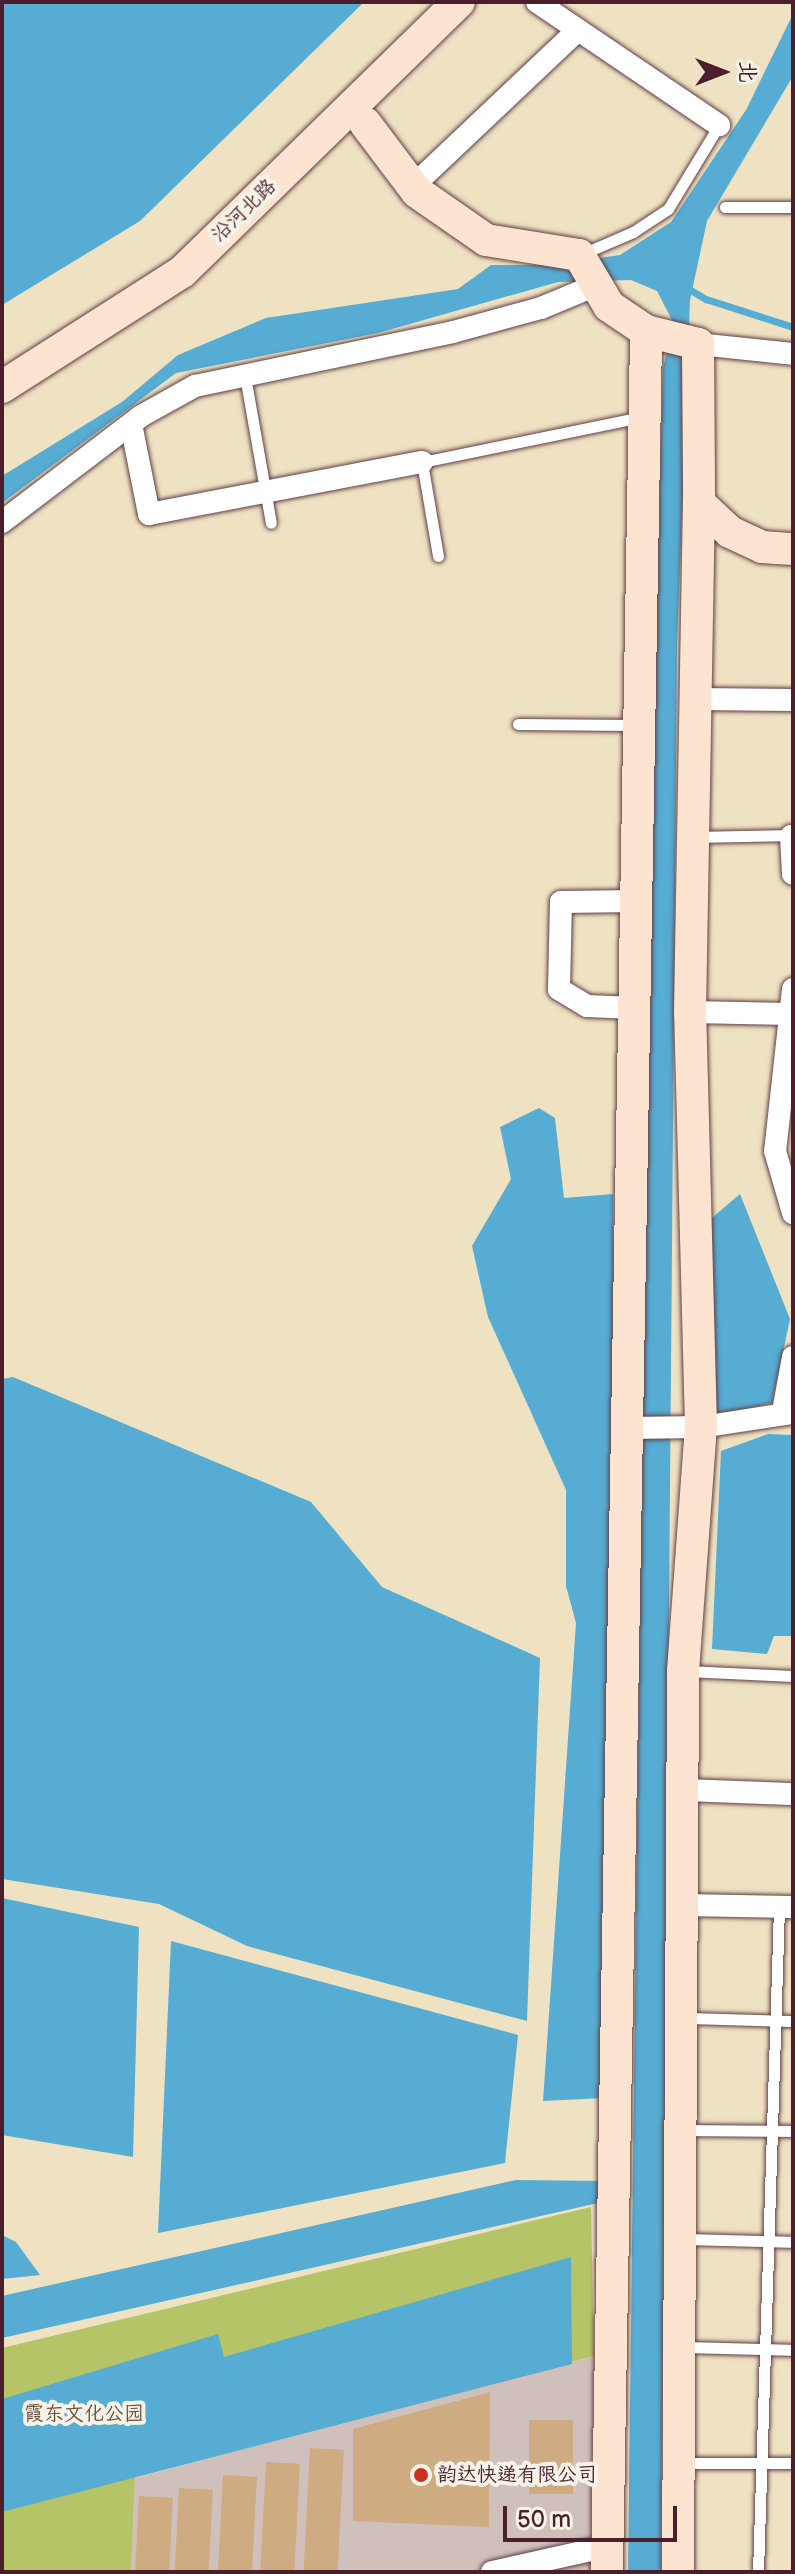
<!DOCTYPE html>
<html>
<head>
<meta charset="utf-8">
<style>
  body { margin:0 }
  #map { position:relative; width:795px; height:2574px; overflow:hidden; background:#eee2c3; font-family:"Balsamiq Sans","LXGW WenKai TC",sans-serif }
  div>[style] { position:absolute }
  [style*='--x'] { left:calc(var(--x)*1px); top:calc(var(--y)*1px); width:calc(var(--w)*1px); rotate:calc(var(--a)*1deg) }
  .industrial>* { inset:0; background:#d0c0bc }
  .green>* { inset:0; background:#b4c466 }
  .water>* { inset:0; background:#56acd2 }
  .stream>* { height:7px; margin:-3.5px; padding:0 3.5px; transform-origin:3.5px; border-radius:3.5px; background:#56acd2 }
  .building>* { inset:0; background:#ceab80; transform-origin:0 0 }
  .roads { filter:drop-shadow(0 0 2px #633c42) drop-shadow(0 0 2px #633c42) }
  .lane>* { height:11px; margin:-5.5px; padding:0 5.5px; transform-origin:5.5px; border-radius:5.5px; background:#fff }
  .street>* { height:22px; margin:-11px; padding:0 11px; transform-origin:11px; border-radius:11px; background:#fff }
  .secondary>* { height:32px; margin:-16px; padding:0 16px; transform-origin:16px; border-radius:16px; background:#fde4d1 }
  .dots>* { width:22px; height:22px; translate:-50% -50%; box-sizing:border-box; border:4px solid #f7f3e8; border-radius:50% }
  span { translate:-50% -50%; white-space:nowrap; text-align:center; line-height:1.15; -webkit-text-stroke:8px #f7f3e8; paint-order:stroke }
  .street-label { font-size:20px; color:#4a1f2b }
  .park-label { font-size:20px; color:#6a513d }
  .poi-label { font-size:20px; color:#4a1f2b }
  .left { translate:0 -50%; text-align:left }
  .frame { position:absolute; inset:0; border:4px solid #4a1f2b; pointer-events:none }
  .north { position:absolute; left:683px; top:32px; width:80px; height:80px; -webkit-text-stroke:6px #f7f3e8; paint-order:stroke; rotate:90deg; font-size:22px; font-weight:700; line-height:32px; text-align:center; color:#4a1f2b }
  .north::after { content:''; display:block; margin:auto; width:28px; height:36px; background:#4a1f2b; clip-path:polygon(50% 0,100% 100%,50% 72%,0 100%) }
  .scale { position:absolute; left:503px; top:2506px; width:174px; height:36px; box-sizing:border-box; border:4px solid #4a1f2b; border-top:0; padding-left:10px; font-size:24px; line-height:28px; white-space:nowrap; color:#4a1f2b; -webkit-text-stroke:6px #f7f3e8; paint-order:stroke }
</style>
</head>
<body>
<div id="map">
  <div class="industrial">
    <div style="clip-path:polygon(594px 2356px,590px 2572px,131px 2572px,135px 2478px)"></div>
  </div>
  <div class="green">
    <div style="clip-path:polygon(591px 2207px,594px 2356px,135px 2477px,131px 2572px,2px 2572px,2px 2348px)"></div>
  </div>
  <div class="water">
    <div style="clip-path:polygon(2px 2px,364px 2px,140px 221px,2px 305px)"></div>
    <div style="clip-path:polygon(793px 14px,793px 76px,707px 221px,690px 300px,677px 646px,661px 2572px,628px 2572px,649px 849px,663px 368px,674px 324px,657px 291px,631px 280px,558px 282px,378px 333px,176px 373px,2px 503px,2px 476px,122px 402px,178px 355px,266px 318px,458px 289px,491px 265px,549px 265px,620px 255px,671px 222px,746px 110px)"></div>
    <div style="clip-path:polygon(539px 1108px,555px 1118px,564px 1198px,613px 1194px,616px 1519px,604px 2098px,543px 2101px,576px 1623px,566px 1586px,566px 1490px,488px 1317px,472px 1246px,511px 1179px,500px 1127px)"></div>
    <div style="clip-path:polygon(740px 1194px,790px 1319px,772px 1403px,716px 1416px,700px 1228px)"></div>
    <div style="clip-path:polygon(13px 1377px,311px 1502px,382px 1587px,540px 1658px,527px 2021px,247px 1946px,159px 1904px,2px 1879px,2px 1379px)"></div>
    <div style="clip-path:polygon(768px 1434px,793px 1435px,793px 1636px,774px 1636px,767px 1654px,712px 1649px,721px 1451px)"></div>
    <div style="clip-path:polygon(2px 1898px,139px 1927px,133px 2157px,2px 2135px)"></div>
    <div style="clip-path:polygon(171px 1941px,518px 2035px,505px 2163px,158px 2233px)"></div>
    <div style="clip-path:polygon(516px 2180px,602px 2181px,598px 2203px,2px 2338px,2px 2296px)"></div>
    <div style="clip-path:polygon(2px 2235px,16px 2242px,40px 2275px,2px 2279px)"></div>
    <div style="clip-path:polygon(571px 2257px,572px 2364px,2px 2512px,2px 2399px,218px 2334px,224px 2357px)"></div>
  </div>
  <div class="stream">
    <div style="--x:684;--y:286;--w:26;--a:31"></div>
    <div style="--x:706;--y:299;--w:91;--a:17.8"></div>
  </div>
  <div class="building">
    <div style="clip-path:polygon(490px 2392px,489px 2527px,353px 2521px,353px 2429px)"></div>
    <div style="left:529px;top:2420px;width:44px;height:74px"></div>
    <div style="left:310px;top:2448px;width:34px;height:124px;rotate:3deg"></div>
    <div style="left:266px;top:2462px;width:34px;height:110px;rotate:3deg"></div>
    <div style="left:223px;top:2475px;width:34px;height:97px;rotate:3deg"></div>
    <div style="left:179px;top:2488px;width:34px;height:84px;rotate:3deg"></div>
    <div style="left:139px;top:2496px;width:34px;height:76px;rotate:3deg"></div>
  </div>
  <div class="roads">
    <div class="lane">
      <div style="--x:725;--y:207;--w:68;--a:0"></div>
      <div style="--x:582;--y:254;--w:56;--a:-23.3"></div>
      <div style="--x:633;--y:232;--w:42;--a:-33.3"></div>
      <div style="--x:668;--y:209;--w:98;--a:-58.7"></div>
      <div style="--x:245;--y:376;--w:149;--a:80"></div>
      <div style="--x:438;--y:556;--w:95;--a:-99.7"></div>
      <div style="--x:422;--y:462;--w:224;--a:-11.6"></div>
      <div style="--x:518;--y:724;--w:117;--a:0.5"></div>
      <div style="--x:694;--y:837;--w:99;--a:-1.2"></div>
      <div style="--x:686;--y:1671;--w:107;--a:2.7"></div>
      <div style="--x:686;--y:2018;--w:107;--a:1.6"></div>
      <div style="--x:683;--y:2130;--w:110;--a:0.5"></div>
      <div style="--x:682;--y:2239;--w:111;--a:1.5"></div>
      <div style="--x:682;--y:2347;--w:111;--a:1.5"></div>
      <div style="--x:682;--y:2463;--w:111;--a:0"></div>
      <div style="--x:758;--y:2572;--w:665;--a:-88.19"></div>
    </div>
    <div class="street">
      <div style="--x:537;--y:2;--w:220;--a:34.1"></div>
      <div style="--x:413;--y:186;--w:227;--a:-43.4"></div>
      <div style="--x:698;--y:344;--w:96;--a:6"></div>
      <div style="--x:131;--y:424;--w:92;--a:78.7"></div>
      <div style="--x:149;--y:514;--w:278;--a:-10.8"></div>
      <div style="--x:2;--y:522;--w:175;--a:-37.3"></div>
      <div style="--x:141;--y:416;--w:62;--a:-29.1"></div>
      <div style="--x:195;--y:386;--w:264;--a:-11.8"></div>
      <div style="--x:453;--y:332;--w:91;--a:-15.3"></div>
      <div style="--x:541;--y:308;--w:57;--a:-22.5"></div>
      <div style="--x:696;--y:699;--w:97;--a:0.6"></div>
      <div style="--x:791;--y:836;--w:38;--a:87"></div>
      <div style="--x:793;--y:989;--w:163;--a:96.3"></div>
      <div style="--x:775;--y:1151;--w:65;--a:73.8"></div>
      <div style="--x:635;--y:1008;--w:48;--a:-177.6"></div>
      <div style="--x:587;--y:1006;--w:33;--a:-149"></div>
      <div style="--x:559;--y:989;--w:87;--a:-88.7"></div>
      <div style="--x:561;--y:902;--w:76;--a:-0.8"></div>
      <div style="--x:690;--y:1012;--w:101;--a:1.1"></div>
      <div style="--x:783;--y:1412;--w:56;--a:-79.7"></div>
      <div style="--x:628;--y:1428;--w:73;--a:-0.8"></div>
      <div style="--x:701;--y:1427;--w:93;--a:-8.7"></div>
      <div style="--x:682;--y:1790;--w:111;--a:2.1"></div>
      <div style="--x:682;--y:1905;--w:111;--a:1"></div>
      <div style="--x:492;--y:2572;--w:119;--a:-12.6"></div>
    </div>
    <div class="secondary">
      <div style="--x:365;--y:123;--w:86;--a:53"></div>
      <div style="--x:417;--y:192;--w:84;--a:34.8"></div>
      <div style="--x:486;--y:240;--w:94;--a:9.2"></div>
      <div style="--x:579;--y:255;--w:59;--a:59.5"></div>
      <div style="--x:609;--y:306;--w:45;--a:34"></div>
      <div style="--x:646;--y:331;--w:54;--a:14"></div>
      <div style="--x:698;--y:344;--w:159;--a:89.6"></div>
      <div style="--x:699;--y:503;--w:42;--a:43.1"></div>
      <div style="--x:730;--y:532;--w:35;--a:25"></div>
      <div style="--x:762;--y:547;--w:31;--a:4"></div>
      <div style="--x:2;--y:387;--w:214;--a:-32.6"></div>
      <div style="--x:182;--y:272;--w:387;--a:-44.3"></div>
      <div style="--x:607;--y:2572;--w:2241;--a:-89"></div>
      <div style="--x:678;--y:2572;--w:901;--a:-89.68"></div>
      <div style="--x:683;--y:1671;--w:245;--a:-85.8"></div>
      <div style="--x:701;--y:1427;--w:415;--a:-91.5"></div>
      <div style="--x:690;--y:1012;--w:509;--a:-88.99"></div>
    </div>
  </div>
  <div class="dots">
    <div style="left:421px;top:2475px;background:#c8321e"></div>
  </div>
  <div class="street-label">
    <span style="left:244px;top:211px;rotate:-44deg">沿河北路</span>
  </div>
  <div class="park-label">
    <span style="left:84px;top:2414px">霞东文化公园</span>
  </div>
  <div class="poi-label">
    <span class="left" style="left:437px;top:2475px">韵达快递有限公司</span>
  </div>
  <div class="frame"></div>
  <div class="north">北</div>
  <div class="scale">50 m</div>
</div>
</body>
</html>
